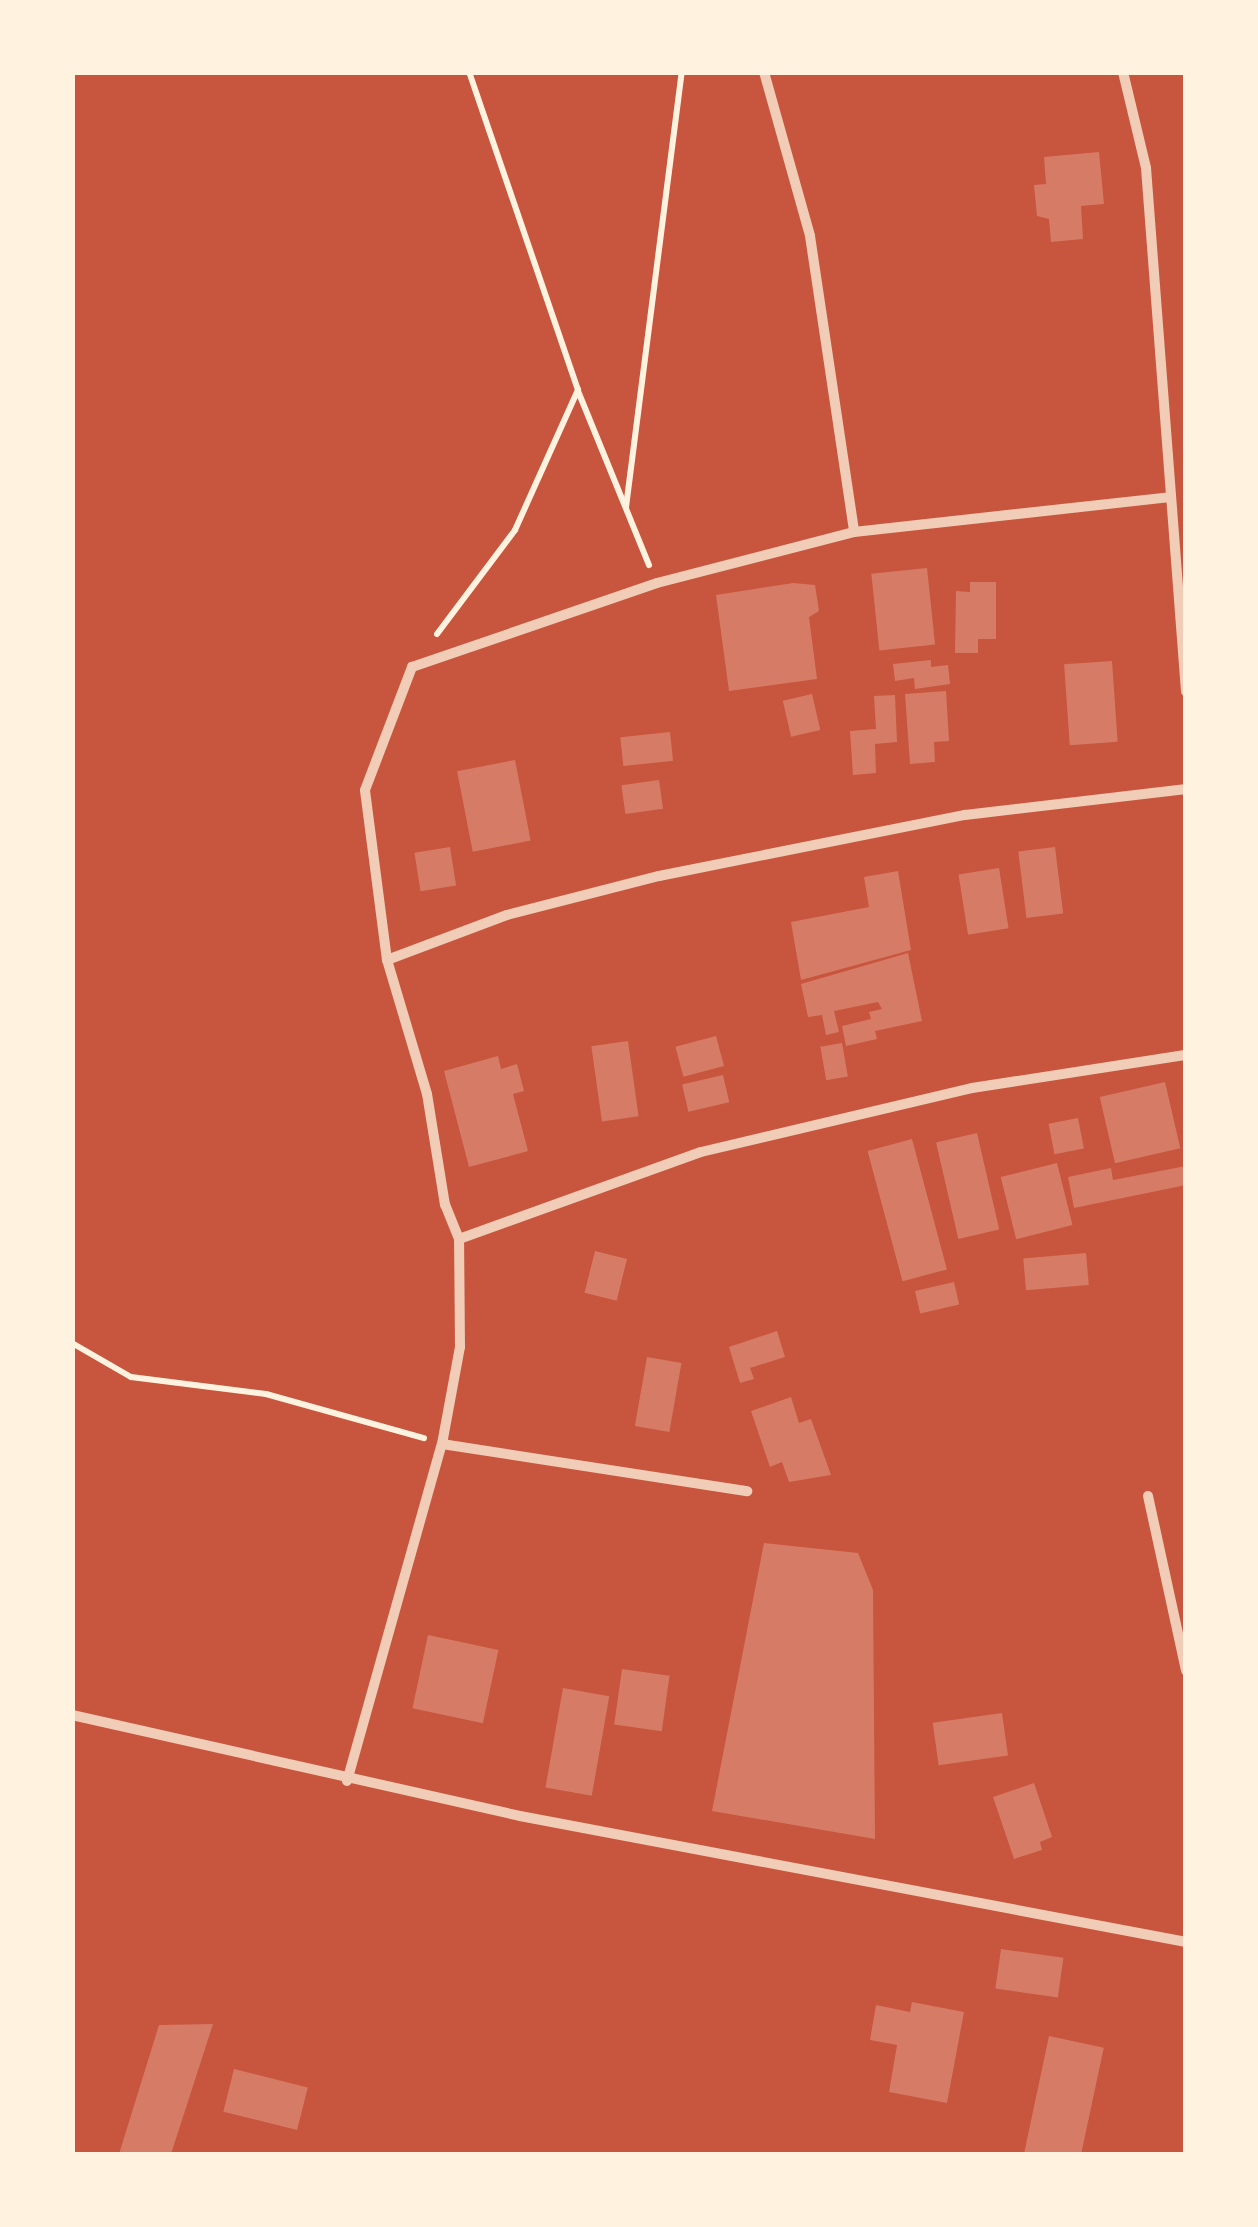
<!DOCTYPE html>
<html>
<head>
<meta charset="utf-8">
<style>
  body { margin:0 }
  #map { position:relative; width:1258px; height:2227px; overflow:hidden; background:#c8553d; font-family:Poppins,sans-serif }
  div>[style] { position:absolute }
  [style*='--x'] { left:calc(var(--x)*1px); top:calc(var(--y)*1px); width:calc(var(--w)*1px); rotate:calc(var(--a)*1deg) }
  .building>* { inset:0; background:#d67c66; transform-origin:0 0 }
  .path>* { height:6px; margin:-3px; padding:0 3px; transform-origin:3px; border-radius:3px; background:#fff3e0 }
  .minor>* { height:10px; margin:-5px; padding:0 5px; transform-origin:5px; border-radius:5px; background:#f1ccb7 }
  span { translate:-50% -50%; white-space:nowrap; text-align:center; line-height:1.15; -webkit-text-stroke:9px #fff3e0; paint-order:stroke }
  .frame { position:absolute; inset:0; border:75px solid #fff3e0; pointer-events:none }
</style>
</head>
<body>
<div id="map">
  <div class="building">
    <div style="clip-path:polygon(1099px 152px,1104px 204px,1081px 206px,1083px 239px,1051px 242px,1049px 219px,1037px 216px,1034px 185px,1046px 184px,1044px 157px)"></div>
    <div style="left:927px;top:568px;width:77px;height:56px;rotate:84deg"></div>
    <div style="clip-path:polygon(970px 582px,996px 582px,996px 639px,978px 639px,978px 653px,955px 653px,956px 591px,970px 592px)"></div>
    <div style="clip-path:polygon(793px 583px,815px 585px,819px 611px,809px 617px,817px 679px,729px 691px,716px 595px)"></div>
    <div style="clip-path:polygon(931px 660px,931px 667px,948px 665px,950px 684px,915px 689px,914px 678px,895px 681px,893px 664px)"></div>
    <div style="left:1112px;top:661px;width:81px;height:48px;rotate:86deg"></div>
    <div style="clip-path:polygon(946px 691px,949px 741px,934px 742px,935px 762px,910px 764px,905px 694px)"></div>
    <div style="left:812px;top:694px;width:37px;height:30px;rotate:77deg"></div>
    <div style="clip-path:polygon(895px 695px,897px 742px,875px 744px,876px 773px,853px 775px,850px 731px,876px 729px,874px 696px)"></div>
    <div style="left:670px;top:732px;width:29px;height:50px;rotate:84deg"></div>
    <div style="left:515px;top:760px;width:82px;height:59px;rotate:79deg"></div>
    <div style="left:659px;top:780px;width:29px;height:38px;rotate:82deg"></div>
    <div style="left:450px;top:847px;width:39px;height:36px;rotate:81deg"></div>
    <div style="left:1055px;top:847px;width:67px;height:37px;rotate:83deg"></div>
    <div style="left:999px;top:868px;width:61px;height:41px;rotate:81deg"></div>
    <div style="clip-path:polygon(898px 871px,911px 950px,801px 980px,791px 922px,869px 907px,864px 877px)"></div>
    <div style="clip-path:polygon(908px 953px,922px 1021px,875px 1031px,877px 1039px,846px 1046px,842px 1026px,871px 1019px,869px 1012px,882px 1009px,878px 1002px,834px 1011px,839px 1032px,826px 1035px,822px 1015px,808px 1017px,801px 984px)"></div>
    <div style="left:716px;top:1036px;width:31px;height:42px;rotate:75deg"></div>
    <div style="left:628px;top:1041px;width:76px;height:37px;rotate:82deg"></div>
    <div style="left:842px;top:1043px;width:34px;height:22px;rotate:80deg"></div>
    <div style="clip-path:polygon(498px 1056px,501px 1069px,517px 1064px,524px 1091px,513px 1094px,528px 1151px,469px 1167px,444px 1071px)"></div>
    <div style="left:723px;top:1075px;width:28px;height:42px;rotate:77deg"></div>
    <div style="left:1165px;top:1082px;width:68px;height:67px;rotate:77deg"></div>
    <div style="left:1078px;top:1118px;width:31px;height:30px;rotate:79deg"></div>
    <div style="left:977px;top:1133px;width:99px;height:42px;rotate:77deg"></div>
    <div style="left:912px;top:1139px;width:135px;height:46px;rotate:75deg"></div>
    <div style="left:1057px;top:1163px;width:64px;height:58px;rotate:76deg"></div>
    <div style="clip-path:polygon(1186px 1166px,1186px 1185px,1074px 1208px,1068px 1177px,1111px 1168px,1113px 1180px)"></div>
    <div style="left:595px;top:1251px;width:33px;height:43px;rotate:14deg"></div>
    <div style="left:1086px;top:1253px;width:32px;height:63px;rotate:85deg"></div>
    <div style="left:954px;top:1282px;width:23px;height:40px;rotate:77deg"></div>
    <div style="clip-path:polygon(777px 1331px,785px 1357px,750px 1368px,754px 1379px,740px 1383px,729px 1347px)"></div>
    <div style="left:647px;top:1357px;width:35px;height:70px;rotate:10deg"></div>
    <div style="clip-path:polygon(791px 1397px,799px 1423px,811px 1419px,831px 1475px,789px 1482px,782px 1462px,770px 1467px,751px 1411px)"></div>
    <div style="clip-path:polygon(764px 1543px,858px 1553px,873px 1590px,875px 1839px,712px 1811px)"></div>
    <div style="left:428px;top:1635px;width:72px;height:75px;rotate:12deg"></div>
    <div style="left:622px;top:1669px;width:48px;height:56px;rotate:8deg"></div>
    <div style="left:563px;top:1688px;width:47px;height:101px;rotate:10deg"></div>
    <div style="left:1002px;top:1713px;width:43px;height:70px;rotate:82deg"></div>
    <div style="clip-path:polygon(1034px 1783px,1052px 1837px,1040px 1842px,1042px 1850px,1014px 1859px,993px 1797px)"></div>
    <div style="left:1001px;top:1949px;width:63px;height:40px;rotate:8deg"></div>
    <div style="clip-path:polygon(912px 2002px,964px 2012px,947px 2103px,889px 2092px,897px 2045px,870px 2040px,876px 2005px,910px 2012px)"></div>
    <div style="clip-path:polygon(213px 2024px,171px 2154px,119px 2154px,159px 2025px)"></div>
    <div style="left:1049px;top:2036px;width:56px;height:119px;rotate:12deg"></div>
    <div style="left:234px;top:2069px;width:76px;height:44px;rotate:14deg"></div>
  </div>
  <div class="path">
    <div style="--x:578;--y:391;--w:188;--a:67.8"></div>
    <div style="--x:626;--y:507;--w:439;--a:-82.7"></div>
    <div style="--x:437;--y:634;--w:130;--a:-53.1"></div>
    <div style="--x:515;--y:530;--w:154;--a:-65.8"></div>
    <div style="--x:578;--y:390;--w:336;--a:-108.9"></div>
    <div style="--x:72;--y:1343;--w:68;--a:30"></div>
    <div style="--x:131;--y:1377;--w:136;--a:7.2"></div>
    <div style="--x:266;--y:1394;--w:164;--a:15.6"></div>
  </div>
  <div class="minor">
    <div style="--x:764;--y:72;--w:170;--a:74.3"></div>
    <div style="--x:810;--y:236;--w:299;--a:81.5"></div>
    <div style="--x:1123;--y:72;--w:99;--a:76.5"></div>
    <div style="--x:1146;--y:168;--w:525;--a:85.63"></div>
    <div style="--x:387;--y:960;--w:128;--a:-20.6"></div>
    <div style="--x:507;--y:915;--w:157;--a:-14.4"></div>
    <div style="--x:659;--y:876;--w:312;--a:-11.3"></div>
    <div style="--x:965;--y:815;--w:223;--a:-6.7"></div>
    <div style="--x:459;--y:1239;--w:257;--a:-19.8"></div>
    <div style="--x:701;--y:1152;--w:278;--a:-13.3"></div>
    <div style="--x:972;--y:1088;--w:217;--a:-8.8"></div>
    <div style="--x:442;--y:1444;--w:309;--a:8.8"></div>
    <div style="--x:1148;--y:1496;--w:179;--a:77.7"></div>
    <div style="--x:72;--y:1715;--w:459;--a:12.7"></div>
    <div style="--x:520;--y:1816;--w:678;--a:10.71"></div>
    <div style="--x:347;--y:1781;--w:350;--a:-74.3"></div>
    <div style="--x:442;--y:1444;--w:99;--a:-79.5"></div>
    <div style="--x:460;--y:1347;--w:108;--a:-90.5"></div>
    <div style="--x:459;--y:1239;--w:37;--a:-112"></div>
    <div style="--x:445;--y:1205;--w:112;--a:-99.2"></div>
    <div style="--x:427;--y:1094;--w:140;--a:-106.6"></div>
    <div style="--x:387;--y:960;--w:171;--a:-97.4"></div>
    <div style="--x:365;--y:790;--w:132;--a:-69.1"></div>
    <div style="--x:412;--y:667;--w:259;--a:-18.9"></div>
    <div style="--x:657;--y:583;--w:203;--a:-14.5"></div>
    <div style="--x:854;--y:532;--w:318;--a:-6.3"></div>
  </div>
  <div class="frame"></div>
</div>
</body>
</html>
